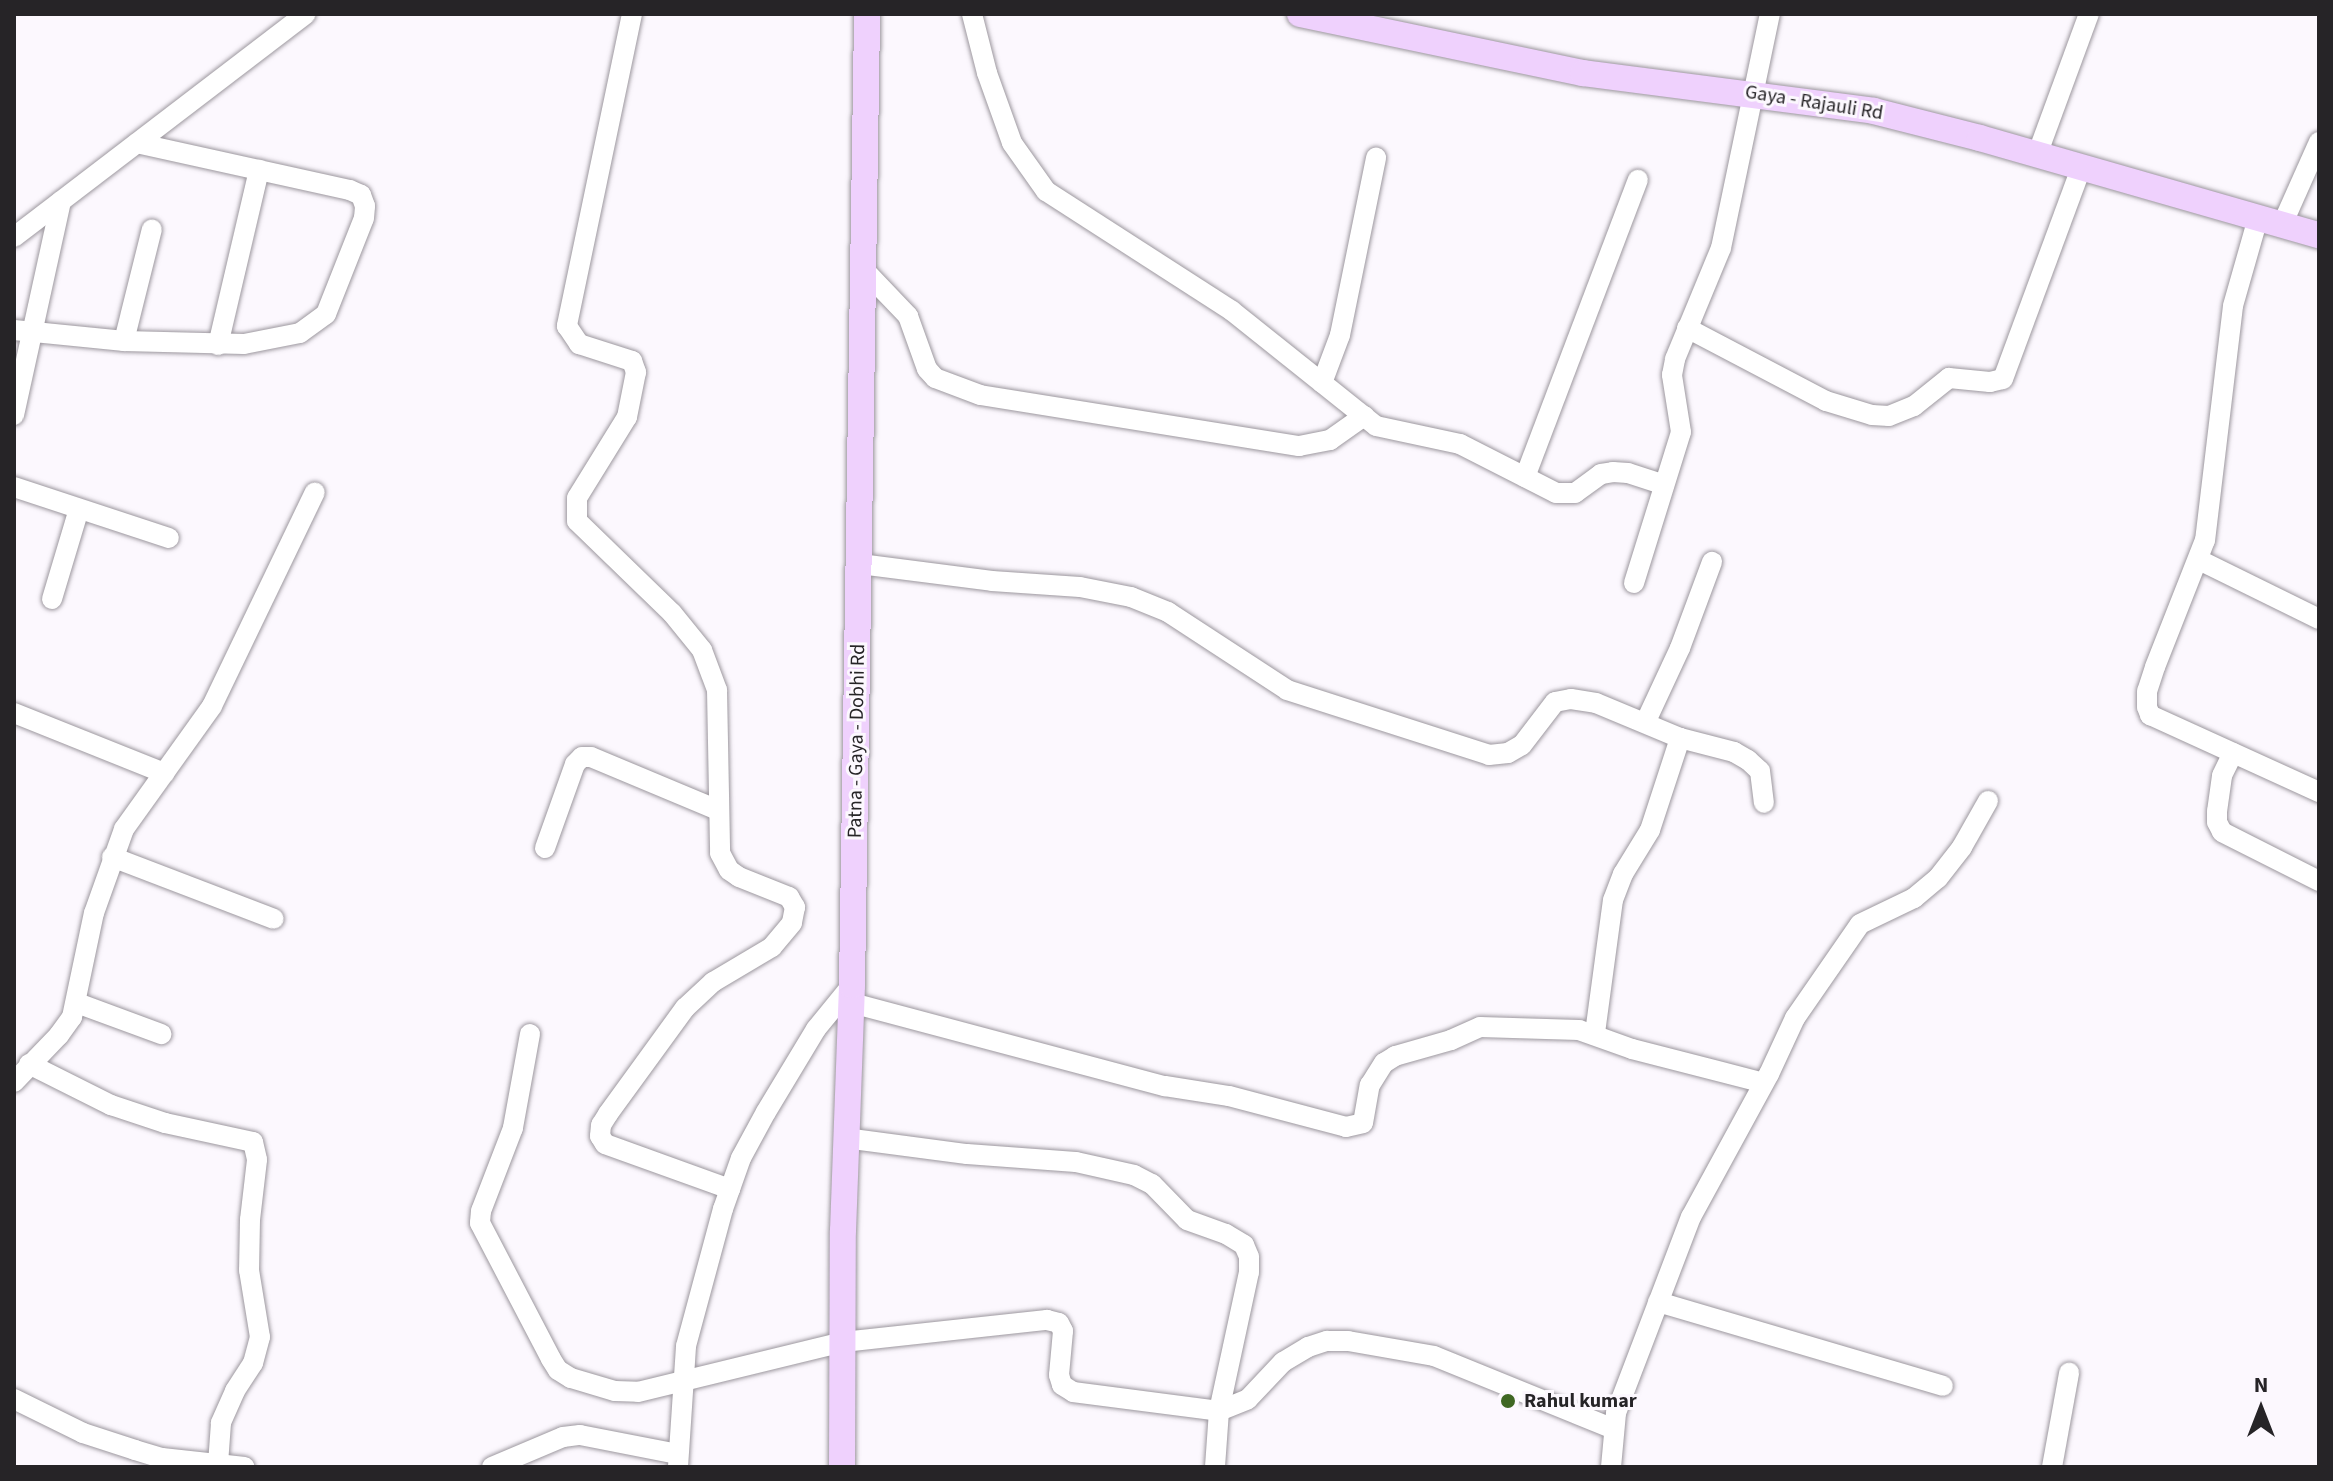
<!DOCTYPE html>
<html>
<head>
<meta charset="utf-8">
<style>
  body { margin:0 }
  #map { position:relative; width:2333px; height:1481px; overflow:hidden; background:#fcf8fe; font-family:"Source Sans 3",sans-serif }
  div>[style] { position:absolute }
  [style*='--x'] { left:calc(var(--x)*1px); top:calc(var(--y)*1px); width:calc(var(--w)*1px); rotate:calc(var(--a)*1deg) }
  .roads { filter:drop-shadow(0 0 2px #9c979e) drop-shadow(0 0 2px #9c979e) }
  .minor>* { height:20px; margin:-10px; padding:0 10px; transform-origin:10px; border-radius:10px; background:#fff }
  .major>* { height:26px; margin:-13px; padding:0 13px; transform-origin:13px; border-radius:13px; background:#efd1fd }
  .dots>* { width:22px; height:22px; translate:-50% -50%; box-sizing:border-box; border:4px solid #fcf8fe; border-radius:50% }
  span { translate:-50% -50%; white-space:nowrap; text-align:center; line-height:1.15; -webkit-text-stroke:6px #fcf8fe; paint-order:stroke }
  .street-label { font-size:20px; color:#262427 }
  .poi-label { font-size:20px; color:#262427; font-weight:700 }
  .left { translate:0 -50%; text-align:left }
  .frame { position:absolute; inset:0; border:16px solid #262427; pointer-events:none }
  .north { position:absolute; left:2221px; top:1369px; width:80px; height:80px; -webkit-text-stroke:6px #fcf8fe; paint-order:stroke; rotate:0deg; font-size:22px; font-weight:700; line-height:32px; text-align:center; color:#262427 }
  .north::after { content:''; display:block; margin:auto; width:28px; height:36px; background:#262427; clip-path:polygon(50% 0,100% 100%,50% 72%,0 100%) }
</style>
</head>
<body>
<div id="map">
  <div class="roads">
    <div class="minor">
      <div style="--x:632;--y:14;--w:319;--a:101.8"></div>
      <div style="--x:567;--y:326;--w:22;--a:56"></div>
      <div style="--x:579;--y:344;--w:56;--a:17.8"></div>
      <div style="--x:632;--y:361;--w:12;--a:70"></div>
      <div style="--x:636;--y:372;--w:46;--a:101.3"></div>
      <div style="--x:627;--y:417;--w:95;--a:121.7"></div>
      <div style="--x:577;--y:498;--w:23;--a:90"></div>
      <div style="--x:577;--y:521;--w:132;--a:44.1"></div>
      <div style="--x:672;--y:613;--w:48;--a:51"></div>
      <div style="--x:702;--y:650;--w:43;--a:69.4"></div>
      <div style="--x:717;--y:690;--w:163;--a:88.9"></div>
      <div style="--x:720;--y:853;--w:19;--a:62"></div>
      <div style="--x:729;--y:870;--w:12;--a:35"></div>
      <div style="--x:739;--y:877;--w:54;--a:21.8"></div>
      <div style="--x:789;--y:897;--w:12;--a:59"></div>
      <div style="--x:795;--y:907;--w:16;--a:101"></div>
      <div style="--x:792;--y:923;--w:31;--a:130"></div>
      <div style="--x:772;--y:947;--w:69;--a:149.3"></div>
      <div style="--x:713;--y:982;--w:38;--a:137"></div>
      <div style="--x:685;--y:1008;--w:131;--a:126"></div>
      <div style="--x:608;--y:1114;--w:13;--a:122"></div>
      <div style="--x:601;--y:1125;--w:11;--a:95"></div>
      <div style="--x:600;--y:1136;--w:9;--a:58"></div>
      <div style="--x:605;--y:1144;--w:133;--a:19.8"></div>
      <div style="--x:972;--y:14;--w:61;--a:75.7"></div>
      <div style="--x:987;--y:73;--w:74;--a:70.3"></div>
      <div style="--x:1012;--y:143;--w:59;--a:54.7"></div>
      <div style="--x:1046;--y:191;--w:221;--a:32.8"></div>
      <div style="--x:1232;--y:311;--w:184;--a:38.6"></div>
      <div style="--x:1376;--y:426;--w:86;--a:12.1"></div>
      <div style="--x:1460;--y:444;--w:108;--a:27"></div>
      <div style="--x:1556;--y:493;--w:19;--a:0"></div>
      <div style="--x:1575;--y:493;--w:32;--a:-36"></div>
      <div style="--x:1601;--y:474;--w:12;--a:-9"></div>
      <div style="--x:1613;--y:472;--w:15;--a:4"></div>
      <div style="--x:1628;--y:473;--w:38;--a:18"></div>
      <div style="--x:2037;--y:155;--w:150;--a:-69.8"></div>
      <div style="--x:2258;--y:218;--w:91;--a:105.9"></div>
      <div style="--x:2233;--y:306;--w:236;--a:96.8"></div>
      <div style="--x:2205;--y:540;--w:136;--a:111.5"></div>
      <div style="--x:2155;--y:667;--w:25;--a:108"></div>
      <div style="--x:2147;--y:691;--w:16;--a:90"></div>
      <div style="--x:2147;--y:707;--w:9;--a:69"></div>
      <div style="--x:2150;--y:715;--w:186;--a:24.5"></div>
      <div style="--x:2282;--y:225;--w:91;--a:-66"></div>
      <div style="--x:14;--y:237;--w:367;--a:-37.4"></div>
      <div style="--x:866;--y:272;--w:61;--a:46.3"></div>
      <div style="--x:908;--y:316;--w:56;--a:70.3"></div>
      <div style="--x:927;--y:369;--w:12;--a:48"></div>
      <div style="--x:935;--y:378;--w:48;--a:20.7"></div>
      <div style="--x:980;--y:395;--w:323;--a:9.1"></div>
      <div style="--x:1299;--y:446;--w:32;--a:-11"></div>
      <div style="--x:1330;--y:440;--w:42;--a:-35.2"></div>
      <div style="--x:1687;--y:328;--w:157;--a:27.7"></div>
      <div style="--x:1826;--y:401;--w:48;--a:16.9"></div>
      <div style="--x:1872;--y:415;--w:17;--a:3"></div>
      <div style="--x:1889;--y:416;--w:27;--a:-22"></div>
      <div style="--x:1914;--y:406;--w:45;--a:-38.7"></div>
      <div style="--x:1949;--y:378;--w:41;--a:5.6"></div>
      <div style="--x:1990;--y:382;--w:13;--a:-13"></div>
      <div style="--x:2003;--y:379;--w:225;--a:-69.7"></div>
      <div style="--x:14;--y:330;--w:111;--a:5.7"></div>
      <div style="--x:124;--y:341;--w:120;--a:1.4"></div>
      <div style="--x:244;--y:344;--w:57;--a:-11.1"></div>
      <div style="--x:300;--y:333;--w:32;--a:-36"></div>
      <div style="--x:326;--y:314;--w:103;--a:-68.4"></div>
      <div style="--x:364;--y:218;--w:12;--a:-85"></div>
      <div style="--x:365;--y:206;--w:12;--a:-110"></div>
      <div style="--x:361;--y:195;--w:12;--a:-156"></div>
      <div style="--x:350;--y:190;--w:218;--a:-167.6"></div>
      <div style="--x:124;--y:341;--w:115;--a:-76"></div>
      <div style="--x:218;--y:345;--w:180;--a:-76.8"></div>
      <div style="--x:1322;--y:383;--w:51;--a:-69.4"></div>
      <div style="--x:1340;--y:335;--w:181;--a:-78.5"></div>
      <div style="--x:14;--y:415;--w:219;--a:-77.6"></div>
      <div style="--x:1525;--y:477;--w:318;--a:-69.2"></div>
      <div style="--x:14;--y:487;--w:163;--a:18.2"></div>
      <div style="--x:2199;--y:560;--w:134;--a:26.2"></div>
      <div style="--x:860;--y:564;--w:133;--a:7.3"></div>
      <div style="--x:992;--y:581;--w:88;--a:3.9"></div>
      <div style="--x:1080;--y:587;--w:52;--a:11.1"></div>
      <div style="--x:1131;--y:597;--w:40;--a:22"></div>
      <div style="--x:1168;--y:612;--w:142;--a:33.2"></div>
      <div style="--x:1287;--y:690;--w:212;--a:17.8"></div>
      <div style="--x:1489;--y:755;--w:19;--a:-6"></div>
      <div style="--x:1508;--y:753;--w:16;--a:-30"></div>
      <div style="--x:1522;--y:745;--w:54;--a:-52.5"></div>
      <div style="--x:1555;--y:702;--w:16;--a:-11"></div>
      <div style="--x:1571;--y:699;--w:25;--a:9"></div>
      <div style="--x:1596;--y:703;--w:91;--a:22.6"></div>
      <div style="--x:1680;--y:738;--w:56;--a:14.5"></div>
      <div style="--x:1734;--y:752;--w:16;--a:30"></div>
      <div style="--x:1748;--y:760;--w:16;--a:43"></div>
      <div style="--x:1760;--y:771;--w:32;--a:83"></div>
      <div style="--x:1634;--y:583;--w:158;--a:-72.7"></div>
      <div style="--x:1681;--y:432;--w:58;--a:-99"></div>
      <div style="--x:1672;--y:375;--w:16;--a:-79"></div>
      <div style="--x:1675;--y:359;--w:120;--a:-67.5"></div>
      <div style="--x:1721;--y:248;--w:239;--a:-78.2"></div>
      <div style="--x:52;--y:599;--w:94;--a:-73.3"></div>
      <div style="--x:14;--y:713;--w:162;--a:21.8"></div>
      <div style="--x:1646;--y:721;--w:81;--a:-65"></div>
      <div style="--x:1680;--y:648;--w:92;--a:-69.6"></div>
      <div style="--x:2233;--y:753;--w:25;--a:116"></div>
      <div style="--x:2222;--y:776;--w:35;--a:98"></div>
      <div style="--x:2217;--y:811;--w:11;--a:90"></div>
      <div style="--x:2217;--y:822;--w:11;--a:63"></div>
      <div style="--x:2222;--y:832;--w:109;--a:26.8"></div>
      <div style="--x:545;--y:848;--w:89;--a:-70.3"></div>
      <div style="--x:575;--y:764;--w:10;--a:-45"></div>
      <div style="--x:582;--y:757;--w:9;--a:0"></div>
      <div style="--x:591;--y:757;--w:138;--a:22.7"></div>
      <div style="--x:112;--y:857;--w:173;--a:20.9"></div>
      <div style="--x:77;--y:1003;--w:90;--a:20.3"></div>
      <div style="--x:852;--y:1003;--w:324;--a:14.9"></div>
      <div style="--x:1165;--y:1086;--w:65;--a:8.9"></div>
      <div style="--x:1229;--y:1096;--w:121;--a:14.8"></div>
      <div style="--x:1346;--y:1127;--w:17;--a:-13"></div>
      <div style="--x:1363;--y:1123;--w:39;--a:-80"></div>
      <div style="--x:1370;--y:1085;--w:26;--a:-58"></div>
      <div style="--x:1384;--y:1063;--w:13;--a:-32"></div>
      <div style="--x:1395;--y:1056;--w:58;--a:-15.9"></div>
      <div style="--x:1451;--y:1040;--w:32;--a:-24"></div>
      <div style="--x:1480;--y:1027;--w:99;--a:1.7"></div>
      <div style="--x:1579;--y:1030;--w:56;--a:19.7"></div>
      <div style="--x:1632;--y:1049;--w:136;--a:14.4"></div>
      <div style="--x:1595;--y:1033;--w:134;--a:-82.3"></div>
      <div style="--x:1613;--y:900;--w:28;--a:-69"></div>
      <div style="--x:1623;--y:874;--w:52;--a:-58.5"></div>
      <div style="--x:1650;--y:830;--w:97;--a:-71.9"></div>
      <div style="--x:530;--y:1034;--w:96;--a:100.3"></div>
      <div style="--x:513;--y:1128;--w:89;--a:111.1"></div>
      <div style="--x:481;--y:1211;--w:12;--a:95"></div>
      <div style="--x:480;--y:1223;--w:153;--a:62.4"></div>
      <div style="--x:551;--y:1359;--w:13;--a:58"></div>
      <div style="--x:558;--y:1370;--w:15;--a:32"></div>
      <div style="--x:571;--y:1378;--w:46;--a:16.5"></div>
      <div style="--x:615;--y:1391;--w:23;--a:2"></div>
      <div style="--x:638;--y:1392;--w:211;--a:-13.7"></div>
      <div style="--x:843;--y:1342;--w:205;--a:-6.2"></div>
      <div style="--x:1047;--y:1320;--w:12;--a:14"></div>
      <div style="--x:1059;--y:1323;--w:9;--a:63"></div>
      <div style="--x:1063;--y:1331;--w:44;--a:95.2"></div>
      <div style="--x:1059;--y:1375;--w:10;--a:73"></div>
      <div style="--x:1062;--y:1385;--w:13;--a:32"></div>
      <div style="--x:1073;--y:1392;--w:147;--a:7.4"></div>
      <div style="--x:1219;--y:1411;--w:31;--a:-22"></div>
      <div style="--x:1248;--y:1399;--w:51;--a:-46.6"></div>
      <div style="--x:1283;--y:1362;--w:29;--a:-31"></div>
      <div style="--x:1308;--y:1347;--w:20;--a:-18"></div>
      <div style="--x:1327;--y:1341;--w:21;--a:0"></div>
      <div style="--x:1348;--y:1341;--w:87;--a:9.9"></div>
      <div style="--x:1434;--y:1356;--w:194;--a:22.1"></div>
      <div style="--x:29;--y:1064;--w:92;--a:26.6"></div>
      <div style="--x:111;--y:1105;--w:57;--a:18.4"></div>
      <div style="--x:165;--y:1123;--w:90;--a:12.2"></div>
      <div style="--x:253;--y:1142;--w:18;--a:77"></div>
      <div style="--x:257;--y:1160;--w:60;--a:96.7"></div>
      <div style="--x:250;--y:1220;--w:50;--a:91.1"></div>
      <div style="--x:249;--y:1270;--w:68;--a:80.7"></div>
      <div style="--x:260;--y:1337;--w:27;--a:105"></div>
      <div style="--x:253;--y:1363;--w:33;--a:123"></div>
      <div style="--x:235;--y:1391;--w:35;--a:114"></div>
      <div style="--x:221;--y:1423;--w:41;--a:94.2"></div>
      <div style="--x:14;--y:1082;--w:65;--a:-46.2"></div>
      <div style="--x:59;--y:1035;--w:22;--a:-54"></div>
      <div style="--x:72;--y:1017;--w:106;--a:-78.1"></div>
      <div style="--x:94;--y:913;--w:89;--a:-70.3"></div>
      <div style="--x:124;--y:829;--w:151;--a:-54.4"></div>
      <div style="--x:212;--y:706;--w:237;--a:-64.3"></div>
      <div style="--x:845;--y:1138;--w:123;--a:7.5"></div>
      <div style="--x:967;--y:1154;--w:109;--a:4.2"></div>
      <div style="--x:1076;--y:1162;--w:59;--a:12.6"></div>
      <div style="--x:1134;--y:1175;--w:20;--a:27"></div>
      <div style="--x:1152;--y:1184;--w:50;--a:45.8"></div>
      <div style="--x:1187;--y:1220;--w:41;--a:19.7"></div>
      <div style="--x:1226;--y:1234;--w:21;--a:31"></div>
      <div style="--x:1244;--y:1245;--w:13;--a:67"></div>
      <div style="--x:1249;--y:1257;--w:15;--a:90"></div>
      <div style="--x:1249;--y:1272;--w:142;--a:102.2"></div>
      <div style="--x:1219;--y:1411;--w:56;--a:94.1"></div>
      <div style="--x:1658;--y:1302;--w:297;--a:16.4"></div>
      <div style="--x:14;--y:1399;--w:77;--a:26.2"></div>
      <div style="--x:83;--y:1433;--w:55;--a:18.1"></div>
      <div style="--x:135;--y:1450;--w:28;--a:17"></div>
      <div style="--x:162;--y:1458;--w:83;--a:6.2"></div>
      <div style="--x:492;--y:1467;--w:77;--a:-22.9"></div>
      <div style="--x:563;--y:1437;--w:17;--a:-7"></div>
      <div style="--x:580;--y:1435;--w:100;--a:11"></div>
      <div style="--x:678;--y:1467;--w:121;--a:-86.2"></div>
      <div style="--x:686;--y:1346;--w:142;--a:-74.9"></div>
      <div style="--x:723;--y:1209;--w:54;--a:-70.6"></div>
      <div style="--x:741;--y:1158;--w:52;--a:-61.5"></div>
      <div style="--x:766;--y:1112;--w:97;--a:-58.9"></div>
      <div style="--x:816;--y:1029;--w:57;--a:-50.7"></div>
      <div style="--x:1611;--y:1467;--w:54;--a:-84.7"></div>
      <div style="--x:1616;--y:1413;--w:210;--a:-69.1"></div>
      <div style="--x:1691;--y:1217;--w:163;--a:-61.4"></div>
      <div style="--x:1769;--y:1074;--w:62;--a:-65.1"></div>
      <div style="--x:1795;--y:1018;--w:114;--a:-55.3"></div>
      <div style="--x:1860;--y:924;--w:60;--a:-25.7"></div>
      <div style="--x:1914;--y:898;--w:31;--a:-40"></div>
      <div style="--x:1938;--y:878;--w:39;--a:-52"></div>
      <div style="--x:1962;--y:847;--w:53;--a:-60.5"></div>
      <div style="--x:2052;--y:1467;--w:96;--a:-79.7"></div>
    </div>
    <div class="major">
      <div style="--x:1300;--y:14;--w:289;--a:11.8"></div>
      <div style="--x:1583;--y:73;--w:293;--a:7.4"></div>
      <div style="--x:1874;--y:111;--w:109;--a:14.3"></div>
      <div style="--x:1980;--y:138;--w:353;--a:16"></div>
      <div style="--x:842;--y:1467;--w:236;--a:-89.8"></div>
      <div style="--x:843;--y:1231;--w:246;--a:-87.9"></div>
      <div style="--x:852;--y:985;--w:971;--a:-89.11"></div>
    </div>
  </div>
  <div class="dots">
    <div style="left:1508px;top:1401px;background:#3f6723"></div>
  </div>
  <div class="street-label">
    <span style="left:1814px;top:103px;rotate:9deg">Gaya - Rajauli Rd</span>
    <span style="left:857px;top:741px;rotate:-89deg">Patna - Gaya - Dobhi Rd</span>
  </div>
  <div class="poi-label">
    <span class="left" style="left:1524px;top:1401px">Rahul kumar</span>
  </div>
  <div class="frame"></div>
  <div class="north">N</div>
</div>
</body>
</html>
